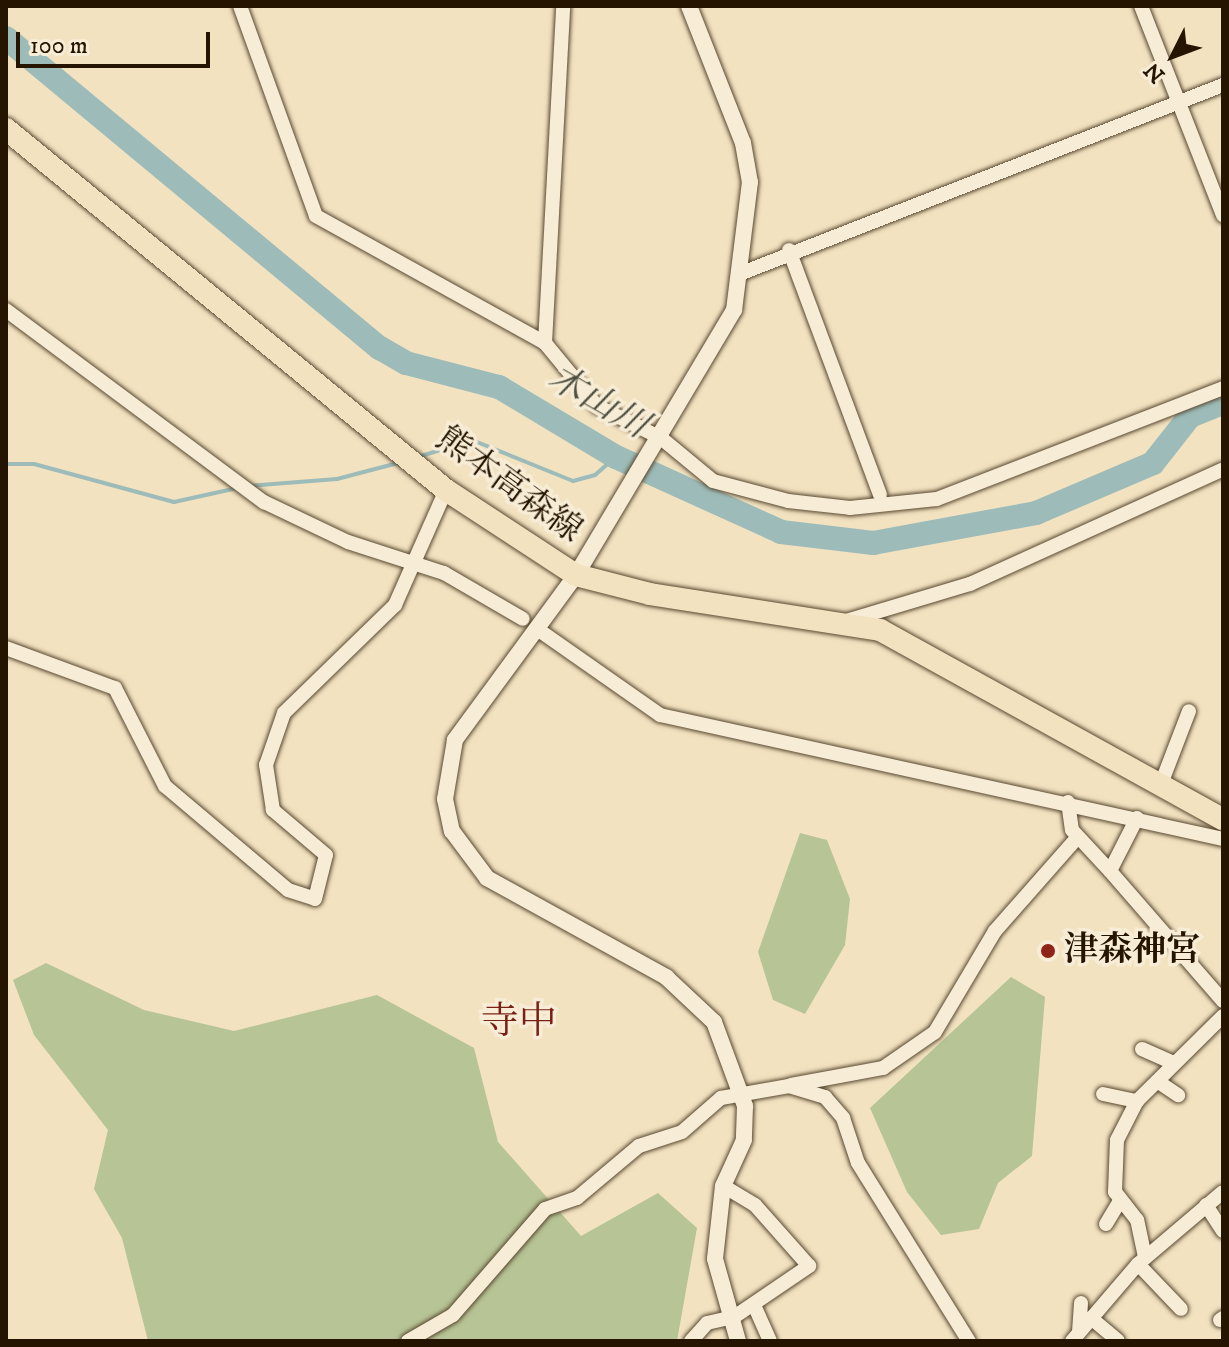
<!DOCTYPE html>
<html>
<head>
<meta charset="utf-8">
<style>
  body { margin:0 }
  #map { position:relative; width:1229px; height:1347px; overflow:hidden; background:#f2e2c0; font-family:"IM FELL DW Pica","Noto Serif JP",serif }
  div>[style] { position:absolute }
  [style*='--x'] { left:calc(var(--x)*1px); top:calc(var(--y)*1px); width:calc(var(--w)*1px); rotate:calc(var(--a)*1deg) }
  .green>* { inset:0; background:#b7c495 }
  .stream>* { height:4px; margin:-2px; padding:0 2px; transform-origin:2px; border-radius:2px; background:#9dbcb9 }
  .river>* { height:24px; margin:-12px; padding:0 12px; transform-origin:12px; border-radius:12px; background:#9dbcb9 }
  .roads { filter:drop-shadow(0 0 2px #584830) drop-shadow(0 0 2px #584830) }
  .minor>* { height:14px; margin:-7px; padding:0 7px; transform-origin:7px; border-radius:7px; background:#f7ecd6 }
  .tertiary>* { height:16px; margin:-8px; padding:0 8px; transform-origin:8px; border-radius:8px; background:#f7ecd6 }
  .primary>* { height:22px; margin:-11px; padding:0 11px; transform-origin:11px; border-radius:11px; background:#f2e2c0 }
  .dots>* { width:22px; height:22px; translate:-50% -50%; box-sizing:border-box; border:4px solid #f7ecd6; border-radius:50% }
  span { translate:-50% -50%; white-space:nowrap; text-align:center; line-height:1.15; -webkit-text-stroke:7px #f7ecd6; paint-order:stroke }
  .street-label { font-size:34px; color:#241400 }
  .poi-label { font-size:34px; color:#241400; font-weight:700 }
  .left { translate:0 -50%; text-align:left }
  .water-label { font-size:36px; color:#4e4f41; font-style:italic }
  .quarter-label { font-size:38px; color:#7a1f14 }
  .frame { position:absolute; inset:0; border:8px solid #241400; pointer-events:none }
  .north { position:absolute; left:1133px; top:16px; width:80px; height:80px; -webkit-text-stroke:6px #f7ecd6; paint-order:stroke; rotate:228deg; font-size:22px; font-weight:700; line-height:32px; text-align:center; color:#241400 }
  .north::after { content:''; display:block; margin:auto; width:28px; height:36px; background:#241400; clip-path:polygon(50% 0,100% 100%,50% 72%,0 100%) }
  .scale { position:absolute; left:16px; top:32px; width:194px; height:36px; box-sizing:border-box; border:4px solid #241400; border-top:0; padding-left:10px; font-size:24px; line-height:28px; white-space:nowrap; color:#241400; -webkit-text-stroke:6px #f7ecd6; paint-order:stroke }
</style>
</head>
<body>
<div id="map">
  <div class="green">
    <div style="clip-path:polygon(800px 833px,827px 840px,850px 899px,845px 945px,805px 1014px,773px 1000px,758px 952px)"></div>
    <div style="clip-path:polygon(46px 963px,144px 1010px,234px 1031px,377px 995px,474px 1048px,498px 1142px,581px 1236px,658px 1193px,697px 1228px,677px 1341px,148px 1341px,122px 1238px,94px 1189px,108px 1130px,34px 1035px,13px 980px)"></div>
    <div style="clip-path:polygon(1011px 977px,1045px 997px,1032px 1156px,998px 1183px,979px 1229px,941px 1235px,907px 1192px,870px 1108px)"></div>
  </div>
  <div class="stream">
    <div style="--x:418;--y:457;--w:57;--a:-17.5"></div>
    <div style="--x:472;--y:440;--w:109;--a:22.1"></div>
    <div style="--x:573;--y:481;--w:23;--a:-15"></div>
    <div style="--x:595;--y:475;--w:28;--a:-41"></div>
    <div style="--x:6;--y:464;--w:28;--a:0"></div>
    <div style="--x:34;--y:464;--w:145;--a:15.2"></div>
    <div style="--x:174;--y:502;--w:65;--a:-12.5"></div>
    <div style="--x:249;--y:486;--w:88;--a:-4.5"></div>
    <div style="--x:337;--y:479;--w:63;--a:-14.7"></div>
  </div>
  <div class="river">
    <div style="--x:6;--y:38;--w:486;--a:39.7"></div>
    <div style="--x:380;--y:348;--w:30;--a:30"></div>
    <div style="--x:406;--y:363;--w:96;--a:14.5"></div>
    <div style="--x:499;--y:387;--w:136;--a:30.9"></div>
    <div style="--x:616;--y:457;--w:181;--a:24.4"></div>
    <div style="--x:781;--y:532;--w:93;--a:6.8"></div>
    <div style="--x:873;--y:543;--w:166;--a:-10.4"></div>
    <div style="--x:1036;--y:513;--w:127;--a:-23.1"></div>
    <div style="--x:1153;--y:463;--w:60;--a:-51.8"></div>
    <div style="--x:1190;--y:416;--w:35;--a:-22"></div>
  </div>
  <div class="roads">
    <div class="minor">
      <div style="--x:240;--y:6;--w:223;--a:70.1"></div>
      <div style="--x:316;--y:216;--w:262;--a:29"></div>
      <div style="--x:545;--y:343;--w:82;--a:50.5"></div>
      <div style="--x:597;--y:406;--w:72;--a:26.6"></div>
      <div style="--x:661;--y:438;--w:67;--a:39.6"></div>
      <div style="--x:713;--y:481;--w:78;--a:14.9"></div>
      <div style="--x:788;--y:501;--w:62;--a:6.4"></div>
      <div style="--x:850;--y:508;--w:87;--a:-5.9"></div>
      <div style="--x:937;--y:499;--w:307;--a:-21.2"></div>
      <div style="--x:1141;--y:6;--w:225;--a:68.6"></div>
      <div style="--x:789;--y:250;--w:261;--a:69.6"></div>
      <div style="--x:742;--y:273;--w:516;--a:-21.35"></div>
      <div style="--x:6;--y:310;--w:322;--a:36.7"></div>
      <div style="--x:264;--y:502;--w:93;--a:25.5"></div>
      <div style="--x:348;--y:542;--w:101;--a:17.9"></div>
      <div style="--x:444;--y:573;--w:91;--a:30.2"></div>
      <div style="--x:545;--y:343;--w:337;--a:-86.9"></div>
      <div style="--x:843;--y:622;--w:133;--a:-16.7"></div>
      <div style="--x:970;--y:584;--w:278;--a:-24.4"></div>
      <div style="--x:543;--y:633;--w:143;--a:35"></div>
      <div style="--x:660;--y:715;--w:576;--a:12.42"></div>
      <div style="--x:6;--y:648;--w:116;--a:20.2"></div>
      <div style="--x:115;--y:688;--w:110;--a:63"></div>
      <div style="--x:165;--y:786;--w:161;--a:40.2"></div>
      <div style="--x:288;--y:890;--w:28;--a:18"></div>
      <div style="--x:315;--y:899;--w:45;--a:-76"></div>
      <div style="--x:326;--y:855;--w:70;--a:-139.7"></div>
      <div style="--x:273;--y:810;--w:46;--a:-98.8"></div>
      <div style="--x:266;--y:765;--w:55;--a:-70.9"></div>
      <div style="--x:284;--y:713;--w:155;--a:-44.2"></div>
      <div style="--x:395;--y:605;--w:126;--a:-66.1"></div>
      <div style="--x:1161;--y:784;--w:78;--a:-69"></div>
      <div style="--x:1068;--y:802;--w:28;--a:82"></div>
      <div style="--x:1072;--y:830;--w:56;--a:47.2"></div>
      <div style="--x:1137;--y:818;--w:59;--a:117"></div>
      <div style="--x:1110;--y:871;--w:172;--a:49"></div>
      <div style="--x:1142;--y:1049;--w:32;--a:24"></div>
      <div style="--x:1160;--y:1083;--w:22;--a:34"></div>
      <div style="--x:791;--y:1085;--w:94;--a:-10.5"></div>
      <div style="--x:883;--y:1068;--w:63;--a:-34.7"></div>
      <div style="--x:935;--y:1032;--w:117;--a:-59.3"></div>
      <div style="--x:995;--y:931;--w:124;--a:-48.6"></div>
      <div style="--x:1103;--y:1094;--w:35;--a:12"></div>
      <div style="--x:1206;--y:1205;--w:31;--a:57"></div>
      <div style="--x:1106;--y:1224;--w:27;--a:-59"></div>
      <div style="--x:1145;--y:1257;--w:38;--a:-102"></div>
      <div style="--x:1137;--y:1220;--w:36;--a:-128"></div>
      <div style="--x:1115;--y:1192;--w:52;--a:-87.8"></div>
      <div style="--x:1117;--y:1140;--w:44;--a:-62.9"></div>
      <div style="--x:1137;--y:1101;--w:121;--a:-44.7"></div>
      <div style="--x:1138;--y:1264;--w:62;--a:46.3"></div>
      <div style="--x:754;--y:1305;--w:39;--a:66"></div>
      <div style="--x:1091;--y:1318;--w:35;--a:40"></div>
      <div style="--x:1220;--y:1320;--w:4;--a:-34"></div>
      <div style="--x:1079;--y:1332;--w:29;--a:-86"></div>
      <div style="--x:408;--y:1341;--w:52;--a:-30"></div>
      <div style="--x:453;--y:1315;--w:140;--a:-49"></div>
      <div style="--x:545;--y:1209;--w:34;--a:-19"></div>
      <div style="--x:577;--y:1198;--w:81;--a:-40"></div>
      <div style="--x:639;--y:1146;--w:45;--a:-18"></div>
      <div style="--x:682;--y:1132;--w:52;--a:-41.1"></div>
      <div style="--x:721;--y:1098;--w:69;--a:-10"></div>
      <div style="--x:789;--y:1086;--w:38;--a:17"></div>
      <div style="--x:825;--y:1097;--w:28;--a:49"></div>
      <div style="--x:843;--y:1118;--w:47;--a:71.6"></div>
      <div style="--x:858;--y:1163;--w:210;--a:58.1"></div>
      <div style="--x:691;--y:1341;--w:24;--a:-48"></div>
      <div style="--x:707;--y:1323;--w:28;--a:-13"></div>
      <div style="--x:734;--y:1317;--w:91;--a:-34.2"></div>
      <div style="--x:809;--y:1266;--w:81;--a:-131.5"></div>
      <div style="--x:755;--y:1205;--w:37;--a:-149"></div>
      <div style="--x:1072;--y:1341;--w:101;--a:-49.4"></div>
      <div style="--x:1138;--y:1264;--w:111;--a:-40.3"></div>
    </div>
    <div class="tertiary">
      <div style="--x:689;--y:6;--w:147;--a:68.5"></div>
      <div style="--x:743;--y:143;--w:40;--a:80"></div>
      <div style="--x:750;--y:182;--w:129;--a:97.1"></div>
      <div style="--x:734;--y:310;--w:309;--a:120.8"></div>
      <div style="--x:576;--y:575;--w:205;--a:126.3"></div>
      <div style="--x:455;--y:740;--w:60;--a:99.6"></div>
      <div style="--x:445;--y:799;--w:33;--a:78"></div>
      <div style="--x:452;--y:831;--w:59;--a:53.3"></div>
      <div style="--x:487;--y:878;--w:205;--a:28.9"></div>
      <div style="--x:666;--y:977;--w:66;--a:43.2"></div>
      <div style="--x:714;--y:1022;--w:90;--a:69.7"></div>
      <div style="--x:745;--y:1106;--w:34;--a:92"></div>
      <div style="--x:744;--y:1140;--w:51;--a:114.5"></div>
      <div style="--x:723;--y:1186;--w:73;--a:96.3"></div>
      <div style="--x:715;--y:1259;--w:85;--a:74.3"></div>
    </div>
    <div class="primary">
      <div style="--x:6;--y:129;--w:569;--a:39.37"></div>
      <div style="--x:446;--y:490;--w:155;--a:33.2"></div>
      <div style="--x:576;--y:575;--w:76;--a:14.4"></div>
      <div style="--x:650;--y:594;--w:233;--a:8.9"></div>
      <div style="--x:880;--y:630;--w:392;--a:28.9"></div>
    </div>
  </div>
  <div class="dots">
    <div style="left:1048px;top:951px;background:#8f2418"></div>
  </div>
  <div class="street-label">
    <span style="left:509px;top:485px;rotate:36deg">熊本高森線</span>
  </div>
  <div class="poi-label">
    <span class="left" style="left:1064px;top:951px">津森神宮</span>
  </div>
  <div class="water-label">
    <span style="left:598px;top:402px;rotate:30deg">木山川</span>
  </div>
  <div class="quarter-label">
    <span style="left:519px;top:1023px">寺中</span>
  </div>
  <div class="frame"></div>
  <div class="north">N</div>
  <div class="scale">100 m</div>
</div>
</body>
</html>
